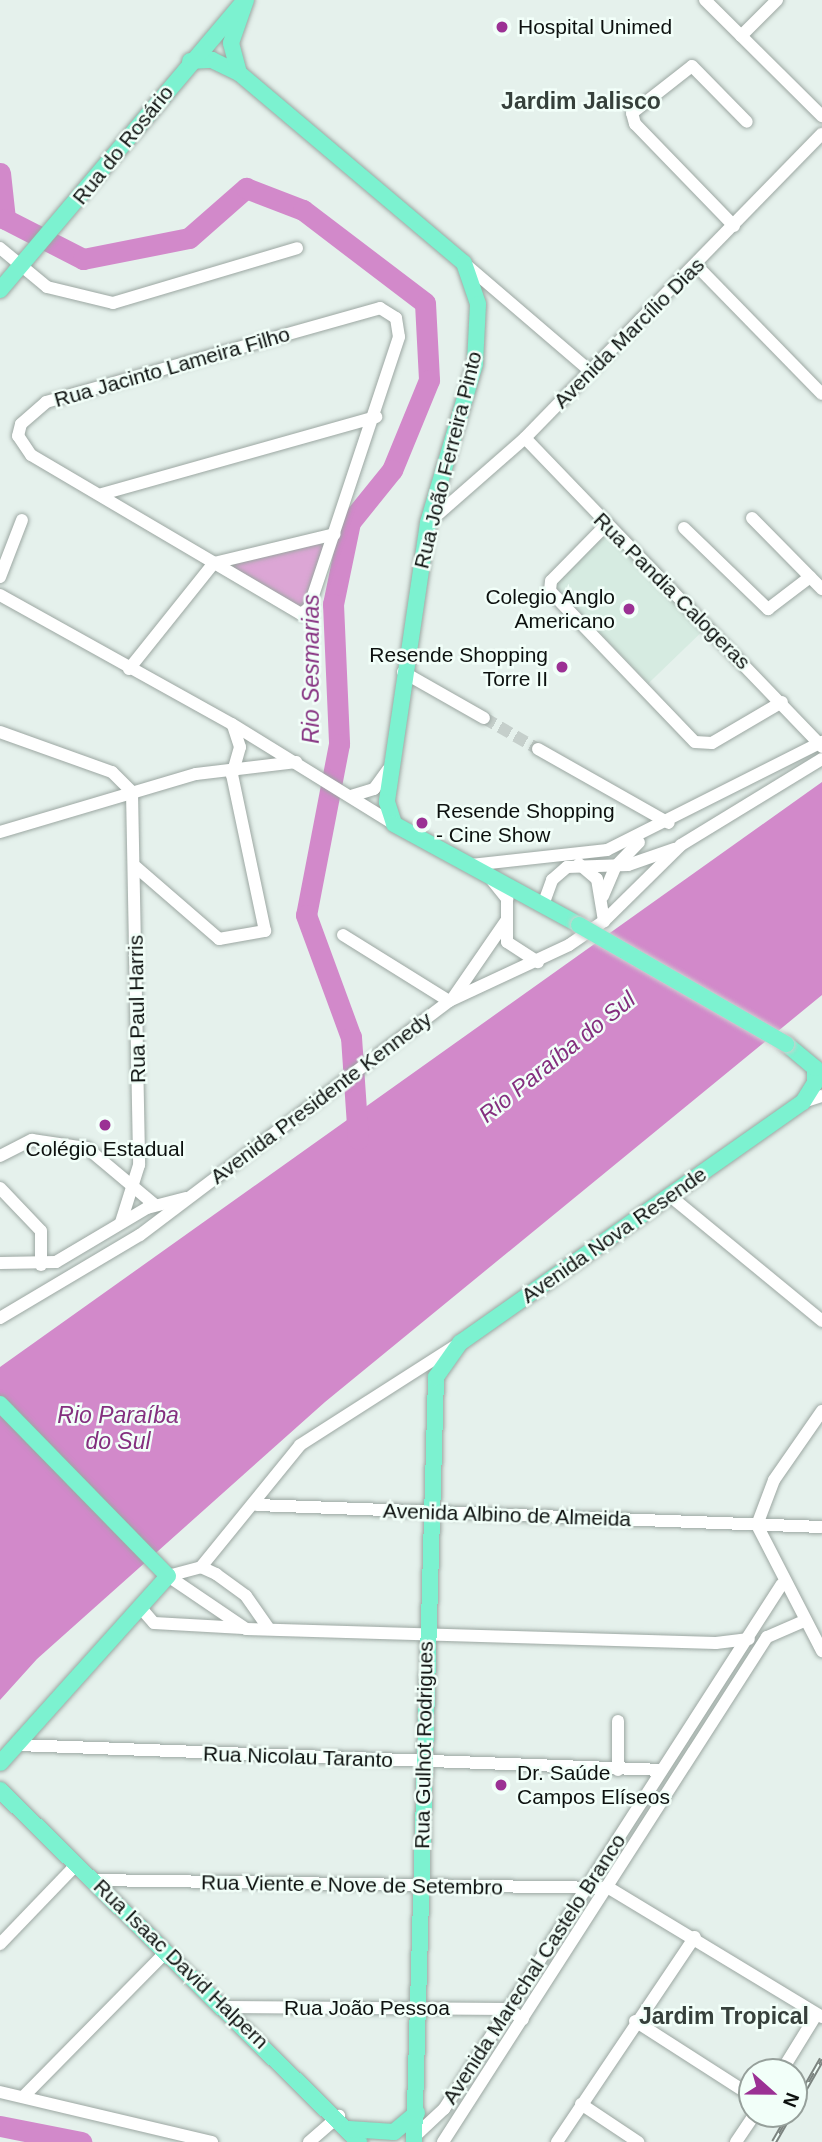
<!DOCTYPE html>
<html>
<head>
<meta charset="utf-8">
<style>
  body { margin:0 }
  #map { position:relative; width:822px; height:2142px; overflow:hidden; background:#e5f1ec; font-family:Helvetica,sans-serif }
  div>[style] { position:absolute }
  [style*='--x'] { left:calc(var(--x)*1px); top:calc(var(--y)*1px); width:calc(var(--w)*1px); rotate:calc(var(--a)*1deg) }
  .built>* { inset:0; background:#d6ebe1; transform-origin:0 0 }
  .green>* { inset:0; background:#dca6d5 }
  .water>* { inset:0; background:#d289ca }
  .river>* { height:21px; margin:-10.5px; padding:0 10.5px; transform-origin:10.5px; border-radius:10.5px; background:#d289ca }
  .minor-tunnel>* { height:12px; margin-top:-6px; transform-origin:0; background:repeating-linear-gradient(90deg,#c5cfcb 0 12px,transparent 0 18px) }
  .roads { filter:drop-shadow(0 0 2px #9ca7a2) drop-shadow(0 0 2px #9ca7a2) }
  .minor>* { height:12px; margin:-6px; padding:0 6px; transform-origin:6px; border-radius:6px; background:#fff }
  .major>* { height:16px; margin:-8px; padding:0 8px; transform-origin:8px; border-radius:8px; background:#7cf2d0 }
  .rail>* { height:6px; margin-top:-3px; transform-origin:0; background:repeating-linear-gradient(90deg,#f2fff9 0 10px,#7c8480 0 20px); box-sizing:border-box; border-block:2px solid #7c8480 }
  .bridges { filter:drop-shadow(0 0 2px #cfcfcf) drop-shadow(0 0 2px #cfcfcf) }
  .major-bridge>* { height:16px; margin:-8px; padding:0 8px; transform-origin:8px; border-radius:8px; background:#7cf2d0 }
  .dots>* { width:19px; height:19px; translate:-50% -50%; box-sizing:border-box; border:4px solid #f2fff9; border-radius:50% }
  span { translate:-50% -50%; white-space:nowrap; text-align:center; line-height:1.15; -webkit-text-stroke:5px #f2fff9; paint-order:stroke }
  .poi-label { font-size:21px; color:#0d110f }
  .left { translate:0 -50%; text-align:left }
  .right { translate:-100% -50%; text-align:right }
  .street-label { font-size:21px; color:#0d110f }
  .neighbourhood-label { font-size:23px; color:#36403b; font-weight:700 }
  .water-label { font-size:23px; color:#842f7f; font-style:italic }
  .north { position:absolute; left:738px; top:2058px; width:70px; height:70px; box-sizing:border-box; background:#f2fff9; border:2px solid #96a09b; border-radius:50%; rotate:111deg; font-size:19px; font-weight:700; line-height:28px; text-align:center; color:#0d110f }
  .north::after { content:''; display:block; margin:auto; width:24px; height:32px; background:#9b3194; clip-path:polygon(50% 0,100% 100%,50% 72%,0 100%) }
</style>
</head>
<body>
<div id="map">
  <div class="built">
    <div style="left:608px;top:532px;width:137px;height:76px;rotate:46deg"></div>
  </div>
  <div class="green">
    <div style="clip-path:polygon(331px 537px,302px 610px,226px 564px)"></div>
  </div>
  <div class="water">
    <div style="clip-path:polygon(822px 782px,822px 995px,325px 1402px,37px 1659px,0 1700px,0 1367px)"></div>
  </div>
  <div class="river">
    <div style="--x:0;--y:173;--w:46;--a:83.8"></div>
    <div style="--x:5;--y:219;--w:88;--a:27.1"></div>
    <div style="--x:83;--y:259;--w:108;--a:-11.2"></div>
    <div style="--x:189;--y:238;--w:76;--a:-41.3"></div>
    <div style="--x:246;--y:188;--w:61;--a:21.1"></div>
    <div style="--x:303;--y:210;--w:153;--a:37.3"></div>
    <div style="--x:425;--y:303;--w:77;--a:87"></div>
    <div style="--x:429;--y:380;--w:97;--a:112.3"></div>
    <div style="--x:392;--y:470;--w:67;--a:128.9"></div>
    <div style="--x:350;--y:522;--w:84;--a:101.7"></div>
    <div style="--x:333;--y:604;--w:140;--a:87.5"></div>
    <div style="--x:339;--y:744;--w:174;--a:100.9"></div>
    <div style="--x:306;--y:915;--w:130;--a:69.8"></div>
    <div style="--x:351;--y:1037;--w:102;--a:86.1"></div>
    <div style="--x:0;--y:2126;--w:83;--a:11.2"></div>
  </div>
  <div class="minor-tunnel">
    <div style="--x:484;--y:718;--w:62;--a:29.9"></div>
  </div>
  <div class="roads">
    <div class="minor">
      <div style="--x:705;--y:0;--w:165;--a:44.8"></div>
      <div style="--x:741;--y:36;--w:51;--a:-45"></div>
      <div style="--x:734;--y:226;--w:142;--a:-134.1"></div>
      <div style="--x:635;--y:124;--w:11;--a:-105"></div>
      <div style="--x:632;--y:113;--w:76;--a:-38.1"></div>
      <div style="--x:692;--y:66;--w:78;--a:45.5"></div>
      <div style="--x:0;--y:248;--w:61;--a:39.7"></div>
      <div style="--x:47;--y:287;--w:68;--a:13.6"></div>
      <div style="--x:113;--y:303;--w:192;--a:-16.6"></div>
      <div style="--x:464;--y:263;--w:166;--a:40.6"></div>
      <div style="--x:696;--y:265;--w:180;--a:45.7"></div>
      <div style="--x:380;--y:308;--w:19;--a:32"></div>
      <div style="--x:396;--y:318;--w:19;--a:81"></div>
      <div style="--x:399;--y:337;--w:286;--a:108.4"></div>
      <div style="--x:309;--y:608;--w:10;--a:143"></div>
      <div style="--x:301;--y:614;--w:313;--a:-149.5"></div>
      <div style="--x:31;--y:455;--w:23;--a:-124"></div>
      <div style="--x:18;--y:436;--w:12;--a:-76"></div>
      <div style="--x:21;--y:424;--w:33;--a:-41"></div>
      <div style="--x:46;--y:402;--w:347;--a:-15.7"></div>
      <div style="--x:525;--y:438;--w:429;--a:46.1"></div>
      <div style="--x:102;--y:494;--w:285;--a:-15.7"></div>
      <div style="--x:752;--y:518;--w:100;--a:45.4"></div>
      <div style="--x:428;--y:523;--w:129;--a:-41.2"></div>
      <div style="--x:525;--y:438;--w:425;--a:-45.7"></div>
      <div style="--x:606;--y:525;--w:78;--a:134.5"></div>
      <div style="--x:551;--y:581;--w:10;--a:96"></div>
      <div style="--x:550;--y:591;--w:209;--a:46.2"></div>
      <div style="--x:695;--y:742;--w:17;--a:3"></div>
      <div style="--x:712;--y:743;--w:81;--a:-30.4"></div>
      <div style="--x:684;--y:528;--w:117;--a:44"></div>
      <div style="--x:768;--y:609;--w:53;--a:-37.3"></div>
      <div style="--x:0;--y:577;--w:61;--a:-68.9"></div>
      <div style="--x:0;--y:595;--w:265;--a:29.1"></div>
      <div style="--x:232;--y:724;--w:190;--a:31.7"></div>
      <div style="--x:129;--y:669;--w:136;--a:-51.3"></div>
      <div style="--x:214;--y:563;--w:124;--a:-13.5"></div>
      <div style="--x:403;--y:672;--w:93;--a:29.6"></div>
      <div style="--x:0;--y:732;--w:119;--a:19.7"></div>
      <div style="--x:112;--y:772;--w:28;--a:45"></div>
      <div style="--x:132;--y:792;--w:373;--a:88.9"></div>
      <div style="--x:139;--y:1165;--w:60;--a:107.5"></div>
      <div style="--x:538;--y:749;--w:150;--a:29.5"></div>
      <div style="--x:351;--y:796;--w:24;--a:-17"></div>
      <div style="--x:374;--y:789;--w:24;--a:-54"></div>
      <div style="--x:0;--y:832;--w:204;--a:-16.5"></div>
      <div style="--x:196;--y:774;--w:101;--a:-6.8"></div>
      <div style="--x:579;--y:864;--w:23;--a:40"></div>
      <div style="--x:597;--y:879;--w:43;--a:80.5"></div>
      <div style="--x:471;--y:865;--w:137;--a:-6.3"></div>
      <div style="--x:607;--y:850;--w:241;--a:-26.7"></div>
      <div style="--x:136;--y:867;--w:110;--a:40.9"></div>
      <div style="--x:219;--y:939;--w:47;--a:-9.9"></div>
      <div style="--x:265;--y:931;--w:159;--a:-101.9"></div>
      <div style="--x:232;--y:775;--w:29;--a:-74"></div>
      <div style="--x:240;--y:747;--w:23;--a:-108"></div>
      <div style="--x:491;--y:879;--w:26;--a:51"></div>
      <div style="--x:507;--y:899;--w:43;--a:90"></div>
      <div style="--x:507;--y:942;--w:37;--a:33"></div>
      <div style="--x:603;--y:896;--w:33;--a:-67"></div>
      <div style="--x:616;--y:866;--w:33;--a:-46"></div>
      <div style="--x:543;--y:905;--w:27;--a:-70"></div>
      <div style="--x:552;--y:880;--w:20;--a:-41"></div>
      <div style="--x:567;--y:867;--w:61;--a:-1.9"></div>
      <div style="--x:628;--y:865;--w:49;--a:-19.2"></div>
      <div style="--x:343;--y:935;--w:125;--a:31.9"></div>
      <div style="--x:453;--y:998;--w:93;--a:-55.5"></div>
      <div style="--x:803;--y:1102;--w:20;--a:-18"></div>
      <div style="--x:0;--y:1156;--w:36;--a:-27"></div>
      <div style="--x:32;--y:1140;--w:56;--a:8.3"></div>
      <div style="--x:87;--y:1148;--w:89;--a:40"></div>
      <div style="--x:0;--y:1188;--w:59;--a:46.4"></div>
      <div style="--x:41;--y:1231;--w:34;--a:90"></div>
      <div style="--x:670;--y:1196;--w:197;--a:39.4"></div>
      <div style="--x:0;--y:1263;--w:56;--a:-1"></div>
      <div style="--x:56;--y:1262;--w:106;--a:-30.7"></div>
      <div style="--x:147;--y:1208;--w:40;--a:-14.4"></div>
      <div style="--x:0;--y:1318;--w:163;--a:-30.7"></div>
      <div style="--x:140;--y:1235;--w:388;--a:-37.1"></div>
      <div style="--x:449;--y:1001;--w:132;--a:-25"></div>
      <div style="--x:569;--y:945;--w:42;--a:-34.4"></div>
      <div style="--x:604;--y:921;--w:108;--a:-44.6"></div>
      <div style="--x:681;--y:845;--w:165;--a:-31.4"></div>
      <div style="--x:257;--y:1505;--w:565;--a:2.23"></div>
      <div style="--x:757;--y:1525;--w:142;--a:62.7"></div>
      <div style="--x:757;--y:1525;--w:48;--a:-69.3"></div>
      <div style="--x:774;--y:1480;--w:84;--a:-55.2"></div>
      <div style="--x:201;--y:1567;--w:157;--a:-50.9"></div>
      <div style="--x:300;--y:1445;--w:188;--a:-32.6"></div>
      <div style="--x:168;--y:1576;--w:94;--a:34.2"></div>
      <div style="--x:246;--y:1629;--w:470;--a:1.7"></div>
      <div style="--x:716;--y:1643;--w:33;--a:-7"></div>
      <div style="--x:168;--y:1576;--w:34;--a:-15"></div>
      <div style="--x:201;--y:1567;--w:17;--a:25"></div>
      <div style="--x:216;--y:1574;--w:37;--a:36"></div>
      <div style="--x:246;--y:1596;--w:40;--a:55.1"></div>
      <div style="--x:140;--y:1607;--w:21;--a:49"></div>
      <div style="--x:154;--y:1623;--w:89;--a:3.2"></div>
      <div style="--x:18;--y:1745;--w:644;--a:2.22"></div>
      <div style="--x:618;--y:1770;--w:49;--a:-90"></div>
      <div style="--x:94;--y:1880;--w:515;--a:0.89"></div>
      <div style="--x:609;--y:1888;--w:249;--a:31.2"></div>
      <div style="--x:0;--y:1944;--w:111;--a:-46.1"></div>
      <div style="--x:226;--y:2007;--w:282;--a:0.4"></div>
      <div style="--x:508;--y:2009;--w:18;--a:34"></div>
      <div style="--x:635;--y:2021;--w:139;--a:32.7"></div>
      <div style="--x:781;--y:2072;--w:65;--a:-58.3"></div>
      <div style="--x:0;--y:2092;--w:218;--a:13.3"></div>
      <div style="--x:23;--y:2097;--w:205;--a:-45.4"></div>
      <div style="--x:581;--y:2104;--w:69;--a:33.7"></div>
      <div style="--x:415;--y:2136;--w:40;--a:-43"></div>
      <div style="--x:444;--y:2109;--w:624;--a:-57.23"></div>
      <div style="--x:309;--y:2142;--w:40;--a:-41"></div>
      <div style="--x:443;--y:2142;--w:600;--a:-57.32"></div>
      <div style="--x:767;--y:1637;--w:40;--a:-23.4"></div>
      <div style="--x:557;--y:2142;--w:247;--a:-56.1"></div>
      <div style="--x:736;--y:2142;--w:34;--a:-56"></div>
    </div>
    <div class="major">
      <div style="--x:190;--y:61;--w:22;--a:-3"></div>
      <div style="--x:212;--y:60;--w:30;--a:26"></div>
      <div style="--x:239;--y:73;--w:294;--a:40.2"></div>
      <div style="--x:464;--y:263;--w:43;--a:71.1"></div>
      <div style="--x:478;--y:304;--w:60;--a:92.9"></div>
      <div style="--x:475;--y:364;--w:166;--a:106.5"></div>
      <div style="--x:428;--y:523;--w:282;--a:98.4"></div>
      <div style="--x:387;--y:802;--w:23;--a:72"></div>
      <div style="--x:394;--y:824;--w:211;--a:28.6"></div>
      <div style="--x:239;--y:73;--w:31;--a:-105"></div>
      <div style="--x:231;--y:43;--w:46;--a:-70.8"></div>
      <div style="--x:0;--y:290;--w:380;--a:-49.8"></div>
      <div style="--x:0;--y:1404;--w:240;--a:45.7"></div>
      <div style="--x:168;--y:1576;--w:251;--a:131.9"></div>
      <div style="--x:0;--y:1790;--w:503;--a:44.44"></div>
      <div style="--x:349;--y:2129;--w:45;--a:3.8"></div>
      <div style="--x:394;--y:2132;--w:30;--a:-40"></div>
      <div style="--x:414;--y:2142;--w:765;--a:-88.35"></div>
      <div style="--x:436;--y:1377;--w:42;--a:-54.8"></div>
      <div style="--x:460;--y:1343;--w:419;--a:-35.1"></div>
      <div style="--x:803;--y:1102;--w:22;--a:-58"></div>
      <div style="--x:815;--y:1083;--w:15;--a:-90"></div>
      <div style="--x:815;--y:1068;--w:38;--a:-140"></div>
    </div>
  </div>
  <div class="rail">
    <div style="--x:794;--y:2108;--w:56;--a:-60.3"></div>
    <div style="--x:774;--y:2142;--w:32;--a:-60"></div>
  </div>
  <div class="bridges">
    <div class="major-bridge">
      <div style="--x:579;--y:925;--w:239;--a:29.9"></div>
    </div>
  </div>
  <div class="dots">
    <div style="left:502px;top:27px;background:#9b3194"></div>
    <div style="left:629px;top:609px;background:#9b3194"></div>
    <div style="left:562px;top:667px;background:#9b3194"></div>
    <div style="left:422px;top:823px;background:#9b3194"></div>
    <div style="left:105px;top:1125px;background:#9b3194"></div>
    <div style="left:501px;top:1785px;background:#9b3194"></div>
  </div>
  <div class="poi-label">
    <span class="left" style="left:518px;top:27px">Hospital Unimed</span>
    <span class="right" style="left:615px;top:609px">Colegio Anglo<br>Americano</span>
    <span class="right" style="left:548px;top:667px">Resende Shopping<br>Torre II</span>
    <span class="left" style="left:436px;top:823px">Resende Shopping<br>- Cine Show</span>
    <span style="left:105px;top:1149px">Colégio Estadual</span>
    <span class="left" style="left:517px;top:1785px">Dr. Saúde<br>Campos Elíseos</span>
  </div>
  <div class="street-label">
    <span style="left:123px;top:145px;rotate:-51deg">Rua do Rosário</span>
    <span style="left:629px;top:333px;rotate:-45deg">Avenida Marcílio Dias</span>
    <span style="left:172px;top:367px;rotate:-16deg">Rua Jacinto Lameira Filho</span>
    <span style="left:448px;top:460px;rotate:-76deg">Rua João Ferreira Pinto</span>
    <span style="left:672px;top:591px;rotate:45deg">Rua Pandia Calogeras</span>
    <span style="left:137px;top:1009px;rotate:-91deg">Rua Paul Harris</span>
    <span style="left:321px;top:1098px;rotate:-37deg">Avenida Presidente Kennedy</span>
    <span style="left:614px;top:1235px;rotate:-35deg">Avenida Nova Resende</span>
    <span style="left:507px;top:1515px;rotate:2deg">Avenida Albino de Almeida</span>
    <span style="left:424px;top:1745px;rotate:-89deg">Rua Gulhot Rodrigues</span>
    <span style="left:298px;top:1757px;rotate:2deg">Rua Nicolau Taranto</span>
    <span style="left:352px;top:1885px;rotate:1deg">Rua Viente e Nove de Setembro</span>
    <span style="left:181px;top:1964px;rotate:44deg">Rua Isaac David Halpern</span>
    <span style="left:534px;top:1969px;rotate:-57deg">Avenida Marechal Castelo Branco</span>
    <span style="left:367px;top:2008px">Rua João Pessoa</span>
  </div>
  <div class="neighbourhood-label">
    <span style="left:581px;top:101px">Jardim Jalisco</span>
    <span style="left:724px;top:2016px">Jardim Tropical</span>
  </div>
  <div class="water-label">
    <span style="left:311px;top:669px;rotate:-90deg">Rio Sesmarias</span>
    <span style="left:557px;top:1057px;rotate:-39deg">Rio Paraíba do Sul</span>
    <span style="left:118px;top:1428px">Rio Paraíba<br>do Sul</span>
  </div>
  <div class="north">N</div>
</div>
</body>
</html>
